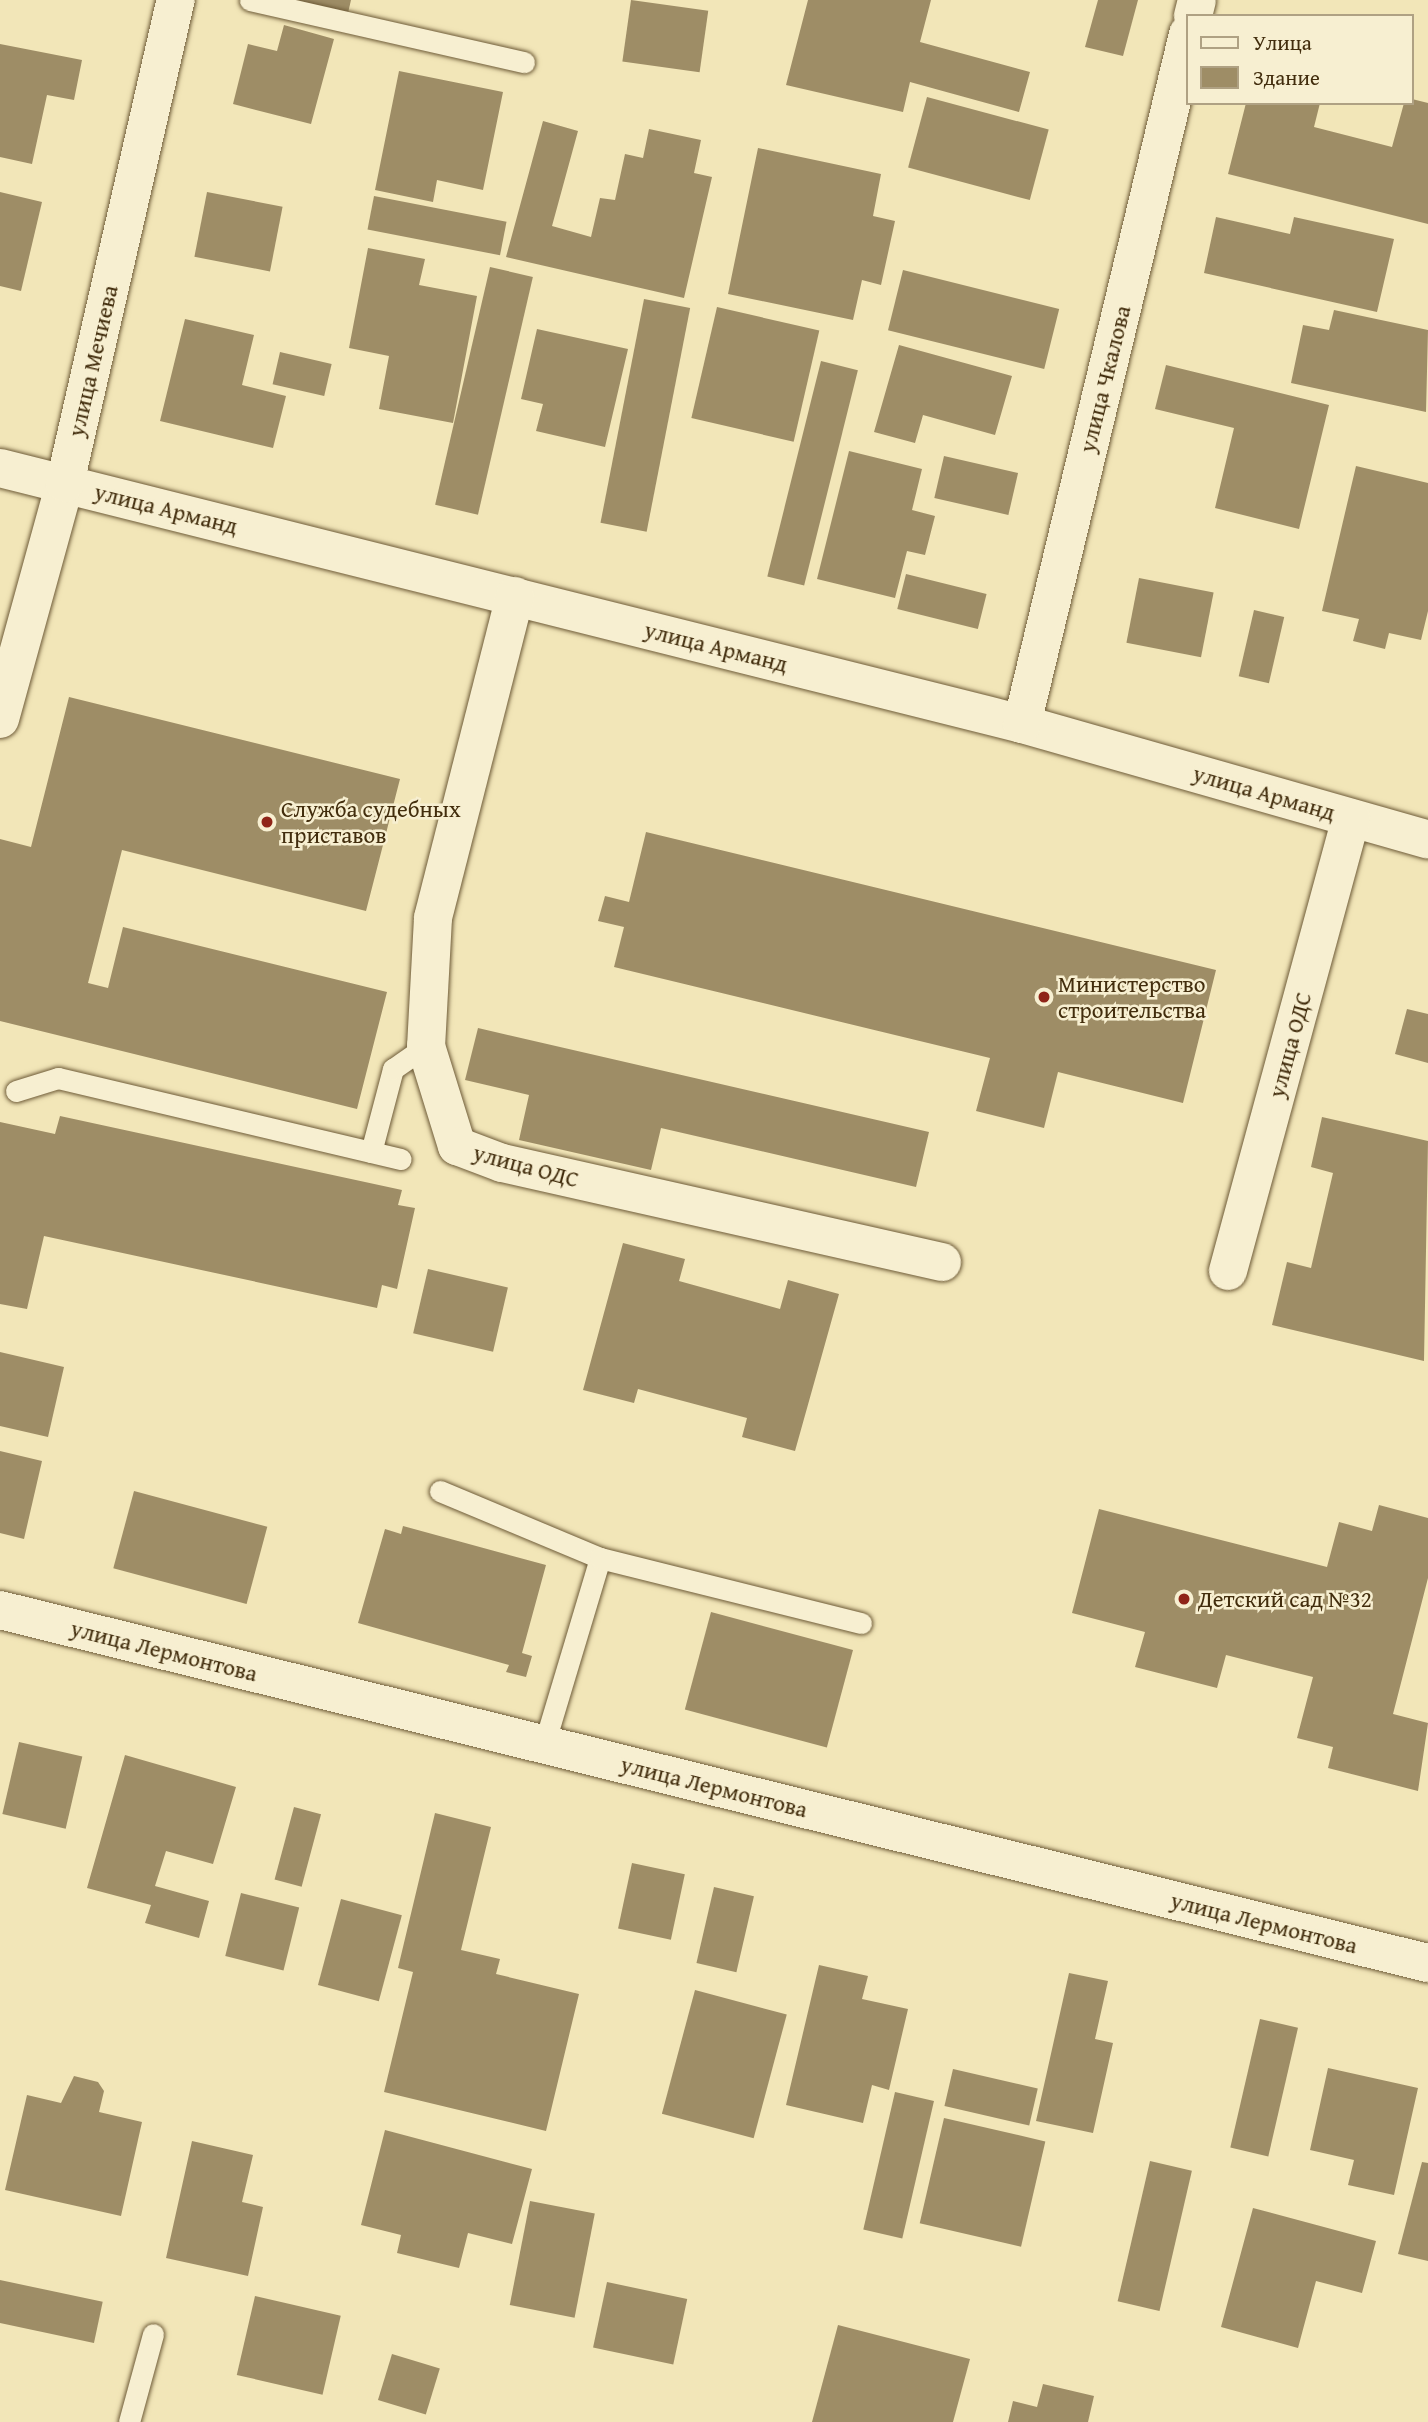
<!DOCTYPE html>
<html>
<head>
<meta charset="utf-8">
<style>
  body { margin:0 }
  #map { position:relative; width:1428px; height:2422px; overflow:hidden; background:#f2e6b8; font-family:"Gentium Book Plus",serif }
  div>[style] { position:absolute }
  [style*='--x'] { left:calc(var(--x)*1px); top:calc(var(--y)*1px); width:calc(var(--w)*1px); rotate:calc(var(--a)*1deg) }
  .building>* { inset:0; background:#9e8d66; transform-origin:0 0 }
  .roads { filter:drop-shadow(0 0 2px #6e5b38) drop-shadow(0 0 2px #6e5b38) }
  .service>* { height:21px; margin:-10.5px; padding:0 10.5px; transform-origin:10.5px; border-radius:10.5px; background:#f7efd1 }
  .minor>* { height:38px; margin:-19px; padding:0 19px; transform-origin:19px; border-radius:19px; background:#f7efd1 }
  .dots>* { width:19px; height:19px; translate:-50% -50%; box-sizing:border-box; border:4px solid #f7efd1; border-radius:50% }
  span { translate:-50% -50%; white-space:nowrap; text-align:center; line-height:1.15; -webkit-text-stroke:5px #f7efd1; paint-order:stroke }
  .street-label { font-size:23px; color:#422d0d }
  .poi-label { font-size:23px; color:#422d0d }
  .left { translate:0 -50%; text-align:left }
  .legend { position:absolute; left:1186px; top:14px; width:228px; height:91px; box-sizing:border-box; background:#f7efd1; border:2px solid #afa183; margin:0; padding:9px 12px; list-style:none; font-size:21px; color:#422d0d }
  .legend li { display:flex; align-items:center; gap:14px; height:35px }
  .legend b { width:35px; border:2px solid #afa183 }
</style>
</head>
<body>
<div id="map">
  <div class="building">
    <div style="clip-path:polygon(296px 0,351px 0,348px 13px)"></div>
    <div style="left:631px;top:0;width:78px;height:62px;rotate:8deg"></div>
    <div style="clip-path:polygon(808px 0,931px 0,920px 42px,1030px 72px,1019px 112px,910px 82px,903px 112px,786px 85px)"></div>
    <div style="clip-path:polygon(1098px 0,1138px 0,1123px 56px,1085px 47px)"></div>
    <div style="clip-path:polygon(284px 25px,334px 39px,311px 124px,233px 104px,248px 44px,277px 51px)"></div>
    <div style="clip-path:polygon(0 44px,82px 60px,74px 100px,47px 95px,32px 164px,0 157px)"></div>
    <div style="clip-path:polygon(399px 71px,503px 92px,483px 190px,437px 180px,433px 202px,375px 190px)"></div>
    <div style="left:927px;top:97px;width:126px;height:73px;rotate:15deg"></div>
    <div style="clip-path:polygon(1412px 99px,1428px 103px,1428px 224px,1228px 174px,1246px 103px,1320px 103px,1314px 127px,1392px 147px,1404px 103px)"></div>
    <div style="clip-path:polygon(543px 121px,578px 131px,552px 226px,591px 237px,600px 198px,615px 200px,625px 154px,643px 158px,649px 129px,701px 140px,694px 173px,712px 177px,684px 298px,506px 257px)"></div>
    <div style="clip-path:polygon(758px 148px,881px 174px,873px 216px,895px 221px,881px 285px,862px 280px,853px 320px,728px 294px)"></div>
    <div style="clip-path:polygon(0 192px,42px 202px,21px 291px,0 286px)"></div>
    <div style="left:207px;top:192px;width:77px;height:66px;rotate:11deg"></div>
    <div style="left:374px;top:196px;width:135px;height:34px;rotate:11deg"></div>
    <div style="clip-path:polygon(1216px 217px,1290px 234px,1294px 217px,1394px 239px,1377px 312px,1204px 273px)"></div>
    <div style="clip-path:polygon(368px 248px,425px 259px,419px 285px,477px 296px,453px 423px,379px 409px,389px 356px,349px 348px)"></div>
    <div style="left:490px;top:267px;width:44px;height:244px;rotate:13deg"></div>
    <div style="left:903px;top:270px;width:161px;height:62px;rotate:14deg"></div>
    <div style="left:644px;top:299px;width:47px;height:228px;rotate:11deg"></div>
    <div style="left:717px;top:307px;width:105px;height:114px;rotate:13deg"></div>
    <div style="clip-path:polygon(1334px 310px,1428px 330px,1426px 412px,1291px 383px,1303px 325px,1329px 330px)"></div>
    <div style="clip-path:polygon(185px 319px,254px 335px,242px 385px,286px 396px,273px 448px,160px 421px)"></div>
    <div style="clip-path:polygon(537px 329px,628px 349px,605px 447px,536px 431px,543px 404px,521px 399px)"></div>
    <div style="clip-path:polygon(899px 345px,1012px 376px,995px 435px,923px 415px,915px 443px,874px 432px)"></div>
    <div style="left:280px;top:352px;width:53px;height:33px;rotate:13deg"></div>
    <div style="left:821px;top:361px;width:38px;height:222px;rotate:14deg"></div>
    <div style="clip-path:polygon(1166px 365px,1329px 405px,1299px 529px,1215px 508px,1234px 428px,1155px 409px)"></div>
    <div style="clip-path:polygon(849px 451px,922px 469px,912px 510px,935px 516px,925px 555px,907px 551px,895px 598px,817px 579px)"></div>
    <div style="left:944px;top:456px;width:76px;height:43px;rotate:13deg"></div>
    <div style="clip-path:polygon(1356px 466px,1428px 483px,1428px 611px,1421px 640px,1389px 633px,1385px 649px,1353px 641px,1359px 619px,1322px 611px)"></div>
    <div style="left:906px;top:574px;width:83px;height:36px;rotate:14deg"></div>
    <div style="left:1139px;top:578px;width:76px;height:66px;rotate:11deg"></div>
    <div style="left:1254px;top:610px;width:31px;height:68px;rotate:13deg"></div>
    <div style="clip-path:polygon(69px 697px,400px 779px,366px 911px,122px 850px,88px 983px,108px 988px,123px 927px,387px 992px,357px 1109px,0 1021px,0 839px,31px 847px)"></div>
    <div style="clip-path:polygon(646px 832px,1216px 970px,1183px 1103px,1058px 1072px,1044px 1128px,976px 1111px,990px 1058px,614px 967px,624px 927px,598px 921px,605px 896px,629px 902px)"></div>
    <div style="clip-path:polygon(1407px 1009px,1428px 1014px,1428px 1063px,1395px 1054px)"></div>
    <div style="clip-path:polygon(478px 1028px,929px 1132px,916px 1187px,661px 1128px,651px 1170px,519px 1140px,529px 1095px,465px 1080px)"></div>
    <div style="clip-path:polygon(60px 1116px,402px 1190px,398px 1205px,415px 1208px,397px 1289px,382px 1285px,377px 1308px,44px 1236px,27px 1309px,0 1304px,0 1122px,55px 1134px)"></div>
    <div style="clip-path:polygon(1322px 1117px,1428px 1141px,1424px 1361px,1272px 1325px,1287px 1262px,1311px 1268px,1333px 1173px,1311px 1167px)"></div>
    <div style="clip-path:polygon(623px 1243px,685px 1259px,679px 1281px,780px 1309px,788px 1280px,839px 1294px,795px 1451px,742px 1437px,747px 1418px,638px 1389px,634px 1403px,583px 1390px)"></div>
    <div style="left:428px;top:1269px;width:82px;height:66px;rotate:13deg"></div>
    <div style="clip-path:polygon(0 1352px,64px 1367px,48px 1437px,0 1426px)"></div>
    <div style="clip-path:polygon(0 1451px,42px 1461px,24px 1539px,0 1533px)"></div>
    <div style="left:134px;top:1491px;width:138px;height:80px;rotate:15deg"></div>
    <div style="clip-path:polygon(1379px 1505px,1428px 1518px,1428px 1578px,1393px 1714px,1428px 1723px,1418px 1791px,1328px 1768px,1333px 1747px,1297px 1738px,1313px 1677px,1226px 1655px,1217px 1688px,1135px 1667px,1145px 1632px,1072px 1613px,1099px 1509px,1327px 1567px,1339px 1522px,1372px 1531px)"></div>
    <div style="clip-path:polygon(403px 1526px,546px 1565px,522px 1653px,532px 1656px,526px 1677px,506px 1672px,509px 1665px,358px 1623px,385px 1529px,401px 1534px)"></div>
    <div style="left:711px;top:1612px;width:147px;height:101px;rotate:15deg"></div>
    <div style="left:19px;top:1742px;width:65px;height:74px;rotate:13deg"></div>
    <div style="clip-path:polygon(125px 1755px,236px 1787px,213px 1864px,166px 1851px,155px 1886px,209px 1901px,199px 1938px,145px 1923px,151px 1905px,87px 1888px)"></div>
    <div style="left:294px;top:1807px;width:28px;height:75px;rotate:15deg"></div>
    <div style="clip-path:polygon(435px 1813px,491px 1827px,461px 1950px,500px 1959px,496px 1974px,579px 1994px,546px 2131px,384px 2092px,413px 1972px,398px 1968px)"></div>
    <div style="left:632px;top:1863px;width:54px;height:67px;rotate:12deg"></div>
    <div style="left:714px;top:1887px;width:41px;height:78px;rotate:13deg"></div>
    <div style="left:241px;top:1893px;width:60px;height:65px;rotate:14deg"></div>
    <div style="left:341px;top:1899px;width:63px;height:89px;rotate:15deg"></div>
    <div style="clip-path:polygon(819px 1965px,868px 1976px,862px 1999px,908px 2009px,889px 2090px,872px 2085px,863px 2123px,786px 2105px)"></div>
    <div style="clip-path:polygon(1069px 1973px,1108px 1981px,1095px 2039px,1113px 2043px,1093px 2133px,1036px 2121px)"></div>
    <div style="left:695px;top:1990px;width:95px;height:128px;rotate:15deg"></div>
    <div style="left:1260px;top:2019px;width:39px;height:132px;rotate:13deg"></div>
    <div style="clip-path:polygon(1328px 2068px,1418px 2088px,1394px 2195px,1348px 2185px,1354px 2160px,1310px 2150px)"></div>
    <div style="left:953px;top:2069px;width:87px;height:38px;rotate:13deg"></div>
    <div style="clip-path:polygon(74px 2076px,98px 2082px,104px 2091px,99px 2112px,142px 2122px,121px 2216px,5px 2190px,27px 2095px,61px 2103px)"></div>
    <div style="left:895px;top:2092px;width:40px;height:141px;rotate:13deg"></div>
    <div style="left:944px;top:2118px;width:104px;height:108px;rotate:13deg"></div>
    <div style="clip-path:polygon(385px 2130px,532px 2169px,512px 2244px,468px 2233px,459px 2268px,397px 2253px,401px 2235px,361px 2225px)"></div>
    <div style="clip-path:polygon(192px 2141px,253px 2155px,242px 2202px,263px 2207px,248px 2276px,166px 2258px)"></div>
    <div style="left:1150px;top:2161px;width:43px;height:144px;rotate:13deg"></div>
    <div style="clip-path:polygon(1422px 2162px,1428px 2163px,1428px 2261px,1398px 2254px)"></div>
    <div style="left:530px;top:2201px;width:66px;height:106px;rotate:11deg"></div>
    <div style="clip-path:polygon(1253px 2208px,1376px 2241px,1362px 2293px,1316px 2281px,1298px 2348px,1221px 2327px)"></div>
    <div style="left:0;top:2280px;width:105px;height:42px;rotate:12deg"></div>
    <div style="left:607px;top:2282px;width:82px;height:67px;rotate:12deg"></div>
    <div style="left:255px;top:2296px;width:88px;height:81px;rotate:13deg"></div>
    <div style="clip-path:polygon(838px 2325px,970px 2359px,953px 2422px,812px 2422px)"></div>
    <div style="left:392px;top:2354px;width:50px;height:48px;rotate:17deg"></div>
    <div style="clip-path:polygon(1043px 2384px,1094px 2396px,1088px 2422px,1008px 2422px,1013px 2401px,1037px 2407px)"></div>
  </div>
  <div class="roads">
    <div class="service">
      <div style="--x:250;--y:0;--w:281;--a:12.8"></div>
      <div style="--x:16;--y:1091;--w:44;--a:-17.2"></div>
      <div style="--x:58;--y:1078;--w:352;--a:13.3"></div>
      <div style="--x:371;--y:1152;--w:86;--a:-75.2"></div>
      <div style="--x:393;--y:1069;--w:40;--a:-34.9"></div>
      <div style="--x:440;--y:1491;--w:173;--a:22.7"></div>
      <div style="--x:600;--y:1558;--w:195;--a:106.7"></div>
      <div style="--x:600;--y:1558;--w:269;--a:14"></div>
      <div style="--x:129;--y:2422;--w:91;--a:-74.7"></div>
    </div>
    <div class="minor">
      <div style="--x:1193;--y:16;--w:16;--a:-76"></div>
      <div style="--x:0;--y:468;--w:1054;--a:14.06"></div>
      <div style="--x:1022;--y:724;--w:422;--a:15.9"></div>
      <div style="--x:515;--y:596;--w:332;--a:104.3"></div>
      <div style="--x:433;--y:918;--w:128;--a:93.1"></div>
      <div style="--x:426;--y:1046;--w:105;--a:72.8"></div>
      <div style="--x:457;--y:1146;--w:48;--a:20.7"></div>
      <div style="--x:502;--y:1163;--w:451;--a:12.7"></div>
      <div style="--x:0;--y:719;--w:245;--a:-74.6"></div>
      <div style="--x:65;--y:483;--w:496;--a:-77.1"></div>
      <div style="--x:1022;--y:724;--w:710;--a:-76.47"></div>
      <div style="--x:1228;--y:1271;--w:469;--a:-74.8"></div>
      <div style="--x:0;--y:1610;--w:1471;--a:13.89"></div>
    </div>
  </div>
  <div class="dots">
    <div style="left:267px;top:822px;background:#8f2418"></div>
    <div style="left:1044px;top:997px;background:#8f2418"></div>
    <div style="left:1184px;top:1599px;background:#8f2418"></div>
  </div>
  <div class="street-label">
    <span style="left:93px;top:361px;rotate:-77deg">улица Мечиева</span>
    <span style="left:1105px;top:379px;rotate:-76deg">улица Чкалова</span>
    <span style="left:166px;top:509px;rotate:14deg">улица Арманд</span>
    <span style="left:716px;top:647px;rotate:14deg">улица Арманд</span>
    <span style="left:1264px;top:793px;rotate:16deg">улица Арманд</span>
    <span style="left:1290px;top:1045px;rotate:-75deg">улица ОДС</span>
    <span style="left:526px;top:1166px;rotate:15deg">улица ОДС</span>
    <span style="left:164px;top:1651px;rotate:14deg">улица Лермонтова</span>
    <span style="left:714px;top:1787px;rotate:14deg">улица Лермонтова</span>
    <span style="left:1264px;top:1923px;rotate:14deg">улица Лермонтова</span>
  </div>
  <div class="poi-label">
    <span class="left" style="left:281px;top:822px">Служба судебных<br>приставов</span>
    <span class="left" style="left:1058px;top:997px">Министерство<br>строительства</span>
    <span class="left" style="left:1198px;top:1599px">Детский сад №32</span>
  </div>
  <ul class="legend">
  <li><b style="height:9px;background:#f7efd1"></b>Улица</li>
  <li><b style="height:19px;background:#9e8d66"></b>Здание</li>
  </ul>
</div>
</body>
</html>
